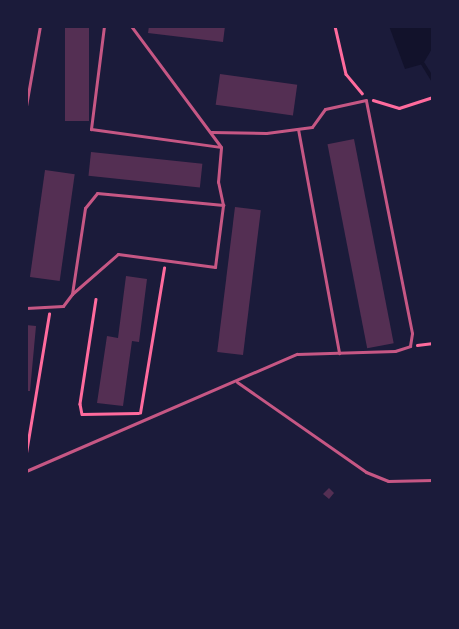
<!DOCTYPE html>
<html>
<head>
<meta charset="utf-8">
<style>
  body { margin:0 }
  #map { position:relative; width:459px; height:629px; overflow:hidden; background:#1b1b3a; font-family:Rubik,sans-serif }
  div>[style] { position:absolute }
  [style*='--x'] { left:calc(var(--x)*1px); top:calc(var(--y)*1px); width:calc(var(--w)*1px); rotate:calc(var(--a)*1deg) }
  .water>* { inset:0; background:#12122b }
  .stream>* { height:4px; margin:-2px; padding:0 2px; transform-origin:2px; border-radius:2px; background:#12122b }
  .building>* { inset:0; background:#542f53; transform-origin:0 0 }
  .path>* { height:2.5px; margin:-1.25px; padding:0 1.25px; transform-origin:1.25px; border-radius:1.25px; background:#ff6b9d }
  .service>* { height:3px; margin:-1.5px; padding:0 1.5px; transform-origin:1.5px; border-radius:1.5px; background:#c65784 }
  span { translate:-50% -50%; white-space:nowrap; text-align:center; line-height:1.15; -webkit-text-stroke:5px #1b1b3a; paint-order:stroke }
  .frame { position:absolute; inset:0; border:28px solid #1b1b3a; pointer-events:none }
</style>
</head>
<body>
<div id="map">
  <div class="water">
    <div style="clip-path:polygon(389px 26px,433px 26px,433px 47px,423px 64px,405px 69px)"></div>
  </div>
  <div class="stream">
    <div style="--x:423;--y:64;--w:19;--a:58"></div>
  </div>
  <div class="building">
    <div style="left:65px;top:26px;width:24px;height:95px"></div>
    <div style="clip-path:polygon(149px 26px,225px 26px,223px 42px,148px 33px)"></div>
    <div style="left:220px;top:74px;width:78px;height:31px;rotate:8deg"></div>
    <div style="left:354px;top:139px;width:208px;height:27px;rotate:79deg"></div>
    <div style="left:91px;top:152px;width:112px;height:24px;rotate:6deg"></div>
    <div style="left:45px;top:170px;width:30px;height:108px;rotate:8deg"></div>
    <div style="left:235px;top:207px;width:26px;height:146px;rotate:7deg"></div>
    <div style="clip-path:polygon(126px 276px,147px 279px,139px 342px,132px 341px,123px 406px,97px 403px,107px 336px,118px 338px)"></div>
    <div style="clip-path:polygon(26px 325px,36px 326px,30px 391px,26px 391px)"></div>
    <div style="clip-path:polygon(329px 488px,334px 493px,329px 499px,323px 494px)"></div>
  </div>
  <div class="path">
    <div style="--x:335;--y:26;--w:49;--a:77.1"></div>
    <div style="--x:346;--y:74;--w:25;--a:50"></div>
    <div style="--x:373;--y:100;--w:27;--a:17"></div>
    <div style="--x:399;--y:108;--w:36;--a:-18"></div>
    <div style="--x:96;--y:299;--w:106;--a:98.7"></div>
    <div style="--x:80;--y:404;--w:10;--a:79"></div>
    <div style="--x:82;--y:414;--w:56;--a:-1"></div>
    <div style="--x:417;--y:345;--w:16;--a:-7"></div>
    <div style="--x:140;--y:413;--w:147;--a:-80.6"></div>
    <div style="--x:26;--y:453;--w:141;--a:-80.6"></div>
  </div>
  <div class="service">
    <div style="--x:104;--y:26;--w:104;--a:97.2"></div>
    <div style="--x:91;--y:129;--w:130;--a:7.9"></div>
    <div style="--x:26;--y:106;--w:81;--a:-80.1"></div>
    <div style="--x:298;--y:129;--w:228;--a:79.6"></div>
    <div style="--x:72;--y:294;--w:61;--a:-41"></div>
    <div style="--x:118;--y:254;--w:98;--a:7.6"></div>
    <div style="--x:215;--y:267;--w:63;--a:-82.6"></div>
    <div style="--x:223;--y:205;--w:24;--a:-102"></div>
    <div style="--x:218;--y:182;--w:35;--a:-85"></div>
    <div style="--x:221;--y:147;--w:151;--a:-126.6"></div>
    <div style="--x:26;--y:308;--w:37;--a:-3"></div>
    <div style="--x:63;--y:306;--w:15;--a:-53"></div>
    <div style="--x:72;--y:294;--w:87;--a:-81.4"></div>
    <div style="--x:85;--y:208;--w:19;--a:-51"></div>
    <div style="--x:97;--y:193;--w:127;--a:5.4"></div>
    <div style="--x:237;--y:382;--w:157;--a:34.9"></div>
    <div style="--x:366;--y:472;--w:24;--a:22"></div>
    <div style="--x:388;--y:481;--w:45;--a:-1.3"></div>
    <div style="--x:26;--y:471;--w:295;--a:-23.4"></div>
    <div style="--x:297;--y:354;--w:98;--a:-1.8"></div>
    <div style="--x:395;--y:351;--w:16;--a:-18"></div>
    <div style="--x:410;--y:346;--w:13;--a:-81"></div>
    <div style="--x:412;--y:333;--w:237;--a:-101.2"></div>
    <div style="--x:366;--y:100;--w:42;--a:167.6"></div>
    <div style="--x:325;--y:109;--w:22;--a:126"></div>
    <div style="--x:312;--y:127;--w:46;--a:172.6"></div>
    <div style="--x:266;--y:133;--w:55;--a:-179"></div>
  </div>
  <div class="frame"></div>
</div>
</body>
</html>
